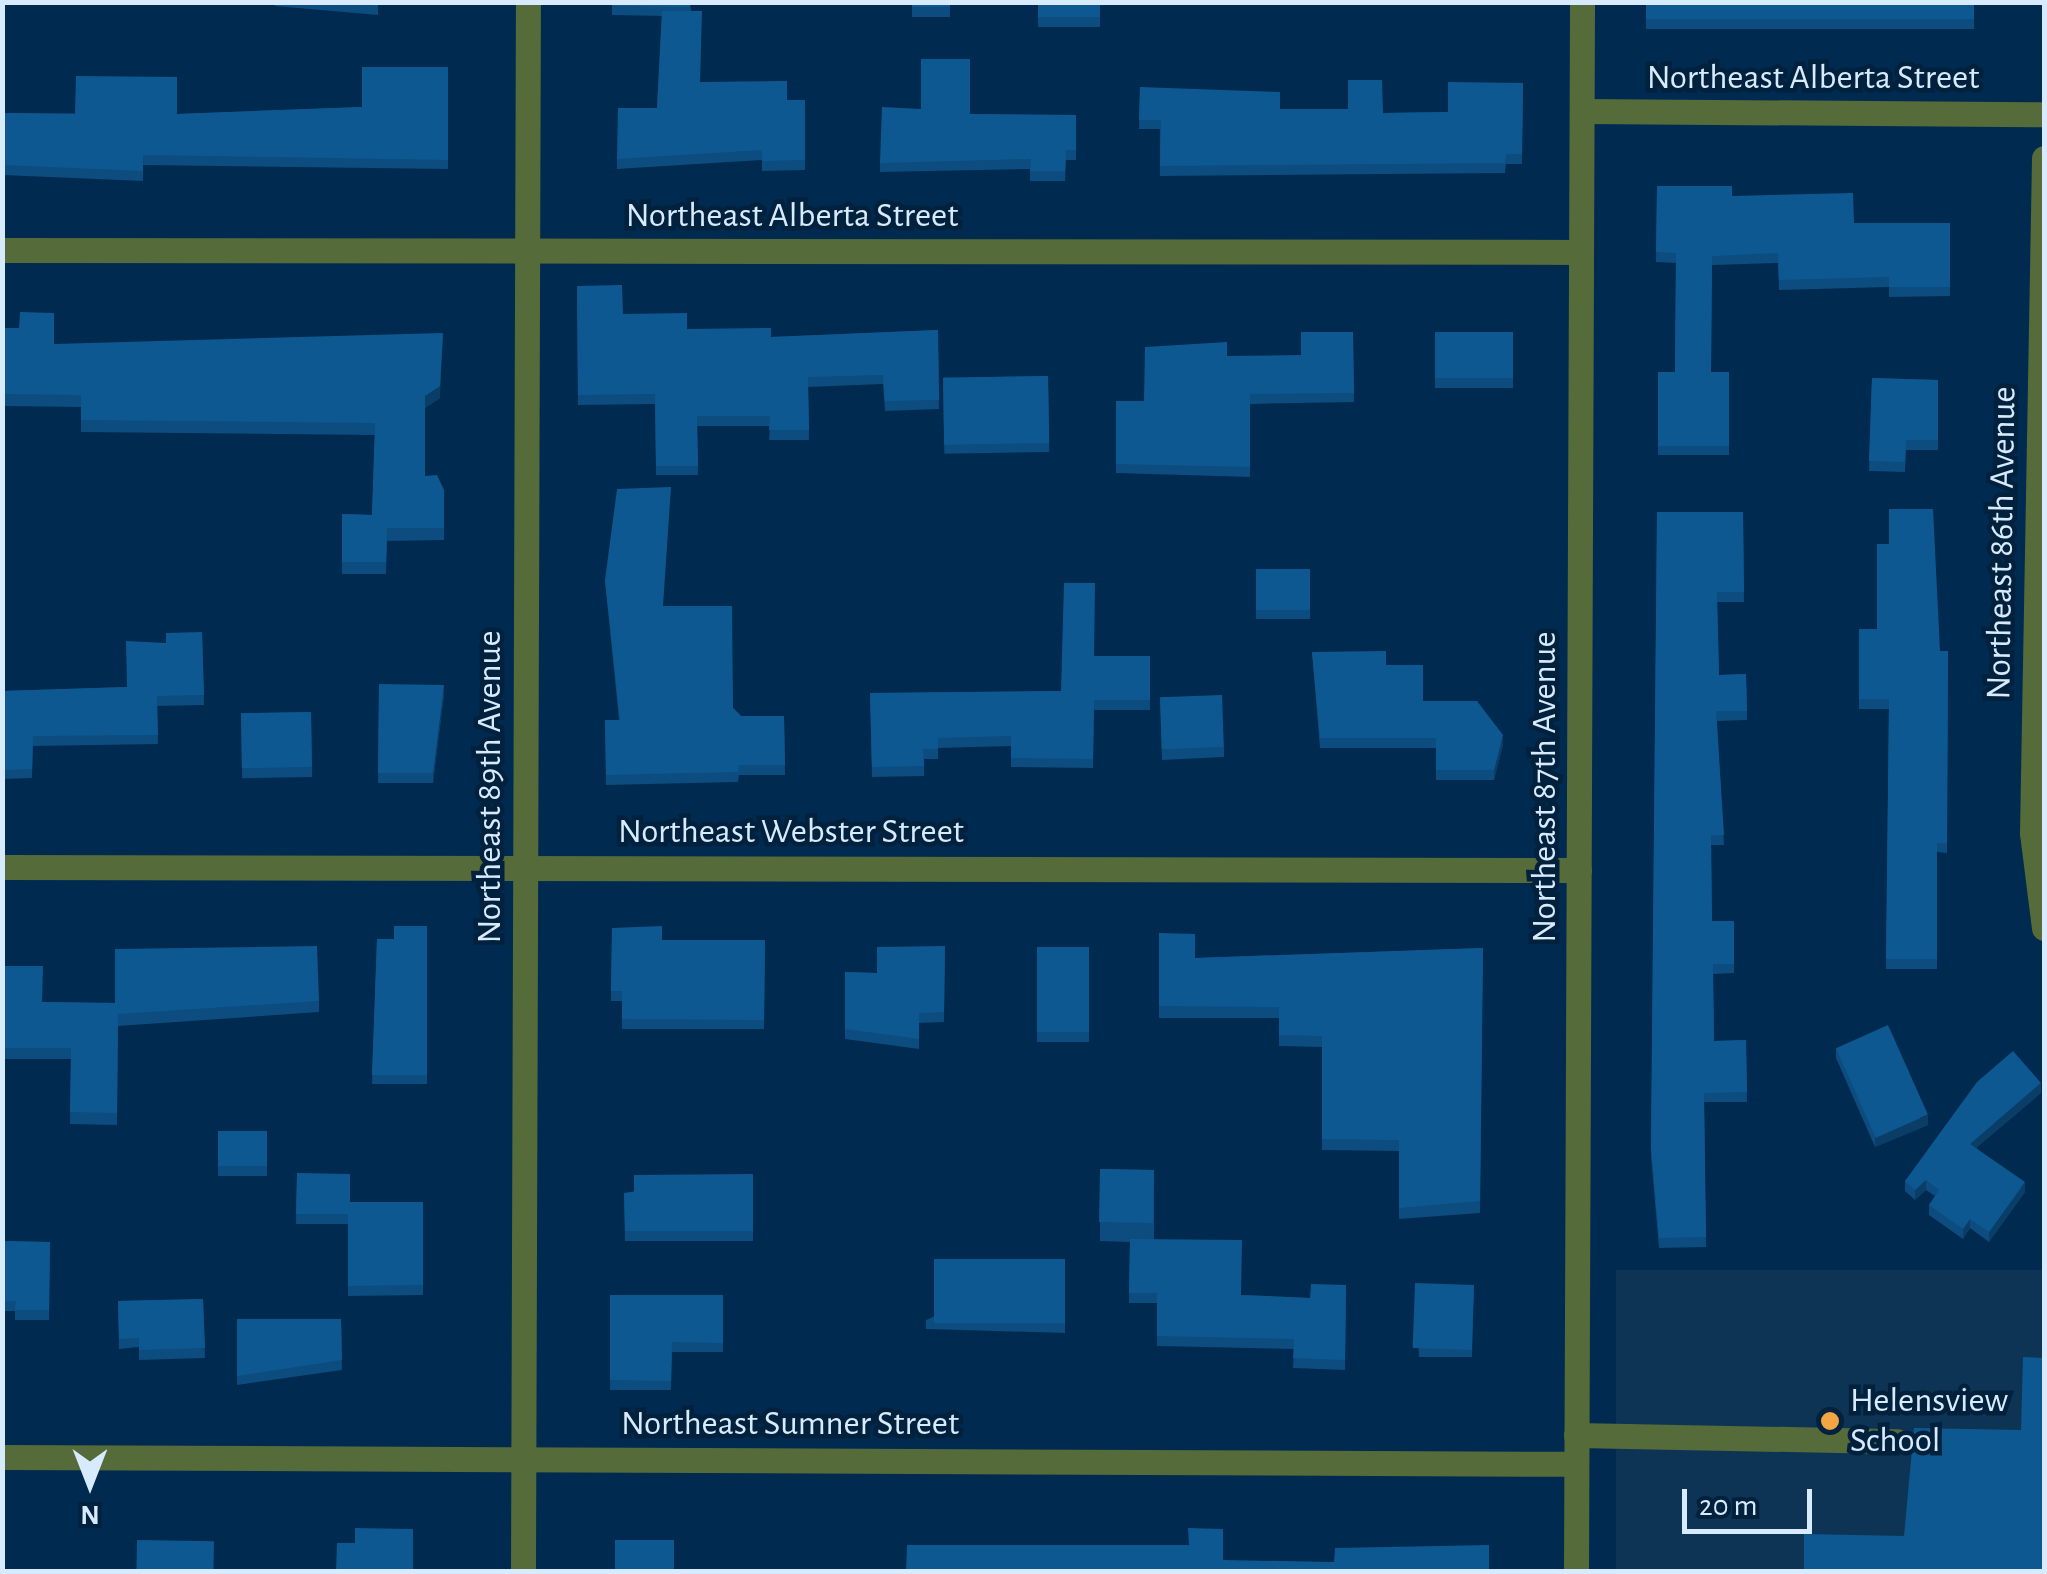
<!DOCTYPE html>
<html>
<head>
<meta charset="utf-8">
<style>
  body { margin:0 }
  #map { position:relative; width:2047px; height:1574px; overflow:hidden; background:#002a4f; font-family:"Alegreya Sans",sans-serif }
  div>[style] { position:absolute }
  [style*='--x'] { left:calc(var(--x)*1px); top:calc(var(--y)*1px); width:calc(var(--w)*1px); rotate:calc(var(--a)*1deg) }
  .built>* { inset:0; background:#0e3455; transform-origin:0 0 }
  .minor>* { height:25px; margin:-12.5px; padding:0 12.5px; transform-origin:12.5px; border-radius:12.5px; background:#556b39 }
  .wall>* { inset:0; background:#0c4c7e; transform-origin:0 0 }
  .shaded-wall>* { inset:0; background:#0a3e66 }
  .building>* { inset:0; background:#0e5892; transform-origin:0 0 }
  .dots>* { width:28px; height:28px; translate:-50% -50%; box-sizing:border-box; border:5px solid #01213d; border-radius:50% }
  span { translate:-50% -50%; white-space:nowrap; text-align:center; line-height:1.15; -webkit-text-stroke:9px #01213d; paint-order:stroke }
  .street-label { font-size:35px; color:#d8ebfe }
  .poi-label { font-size:35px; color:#d8ebfe }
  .left { translate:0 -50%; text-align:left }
  .frame { position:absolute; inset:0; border:5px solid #d8ebfe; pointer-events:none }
  .north { position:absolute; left:40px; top:1434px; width:100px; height:100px; -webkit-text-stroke:8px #01213d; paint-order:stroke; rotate:180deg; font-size:28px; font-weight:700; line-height:40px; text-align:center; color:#d8ebfe }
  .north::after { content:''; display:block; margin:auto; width:35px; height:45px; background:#d8ebfe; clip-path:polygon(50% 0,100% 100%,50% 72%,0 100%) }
  .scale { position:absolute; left:1682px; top:1489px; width:130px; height:45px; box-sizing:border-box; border:5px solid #d8ebfe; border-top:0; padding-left:12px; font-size:30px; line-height:35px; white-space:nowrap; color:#d8ebfe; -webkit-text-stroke:8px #01213d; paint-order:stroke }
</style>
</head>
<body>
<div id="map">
  <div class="built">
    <div style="left:1616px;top:1270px;width:428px;height:302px"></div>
  </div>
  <div class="minor">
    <div style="--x:1582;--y:111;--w:462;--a:0.4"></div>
    <div style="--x:2044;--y:158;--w:675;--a:91.02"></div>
    <div style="--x:2032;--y:833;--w:96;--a:82.8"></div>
    <div style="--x:2;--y:250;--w:1579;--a:0.07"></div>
    <div style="--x:2;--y:867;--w:1577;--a:0.11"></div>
    <div style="--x:1576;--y:1435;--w:321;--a:1.1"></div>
    <div style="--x:2;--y:1457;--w:1574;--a:0.25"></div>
    <div style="--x:523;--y:1572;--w:1570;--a:-89.82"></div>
    <div style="--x:1576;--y:1572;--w:1570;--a:-89.78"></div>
  </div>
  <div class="wall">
    <div style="clip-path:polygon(275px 2px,378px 2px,378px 15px,275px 6px)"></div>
    <div style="clip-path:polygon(612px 2px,690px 2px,700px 82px,787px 100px,805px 100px,805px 170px,762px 171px,762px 160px,617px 169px,617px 159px,657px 108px,662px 16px,612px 15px)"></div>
    <div style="left:912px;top:2px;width:38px;height:15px"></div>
    <div style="left:1038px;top:2px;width:62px;height:25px"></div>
    <div style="left:1646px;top:2px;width:328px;height:27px"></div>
    <div style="clip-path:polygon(448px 67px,448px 169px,143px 165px,143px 181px,2px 175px,2px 113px,177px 114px,362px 107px)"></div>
    <div style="clip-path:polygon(1523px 83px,1522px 164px,1506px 164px,1505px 173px,1160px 176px,1160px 129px,1139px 129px,1140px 87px,1280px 109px,1383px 113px,1448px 112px)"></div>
    <div style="clip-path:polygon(970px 114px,1076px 115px,1076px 160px,1066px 160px,1065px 181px,1030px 181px,1030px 169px,880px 172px,880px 163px)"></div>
    <div style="clip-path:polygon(1657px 186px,1732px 196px,1854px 223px,1950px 223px,1950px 296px,1889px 297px,1889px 287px,1779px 290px,1778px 263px,1712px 265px,1711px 372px,1729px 372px,1729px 455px,1658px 455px,1658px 372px,1675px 372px,1676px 263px,1656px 262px)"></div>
    <div style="clip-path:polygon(577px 286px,623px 314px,687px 329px,771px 337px,938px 330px,939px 409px,885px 411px,883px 384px,808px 387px,809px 440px,769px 440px,770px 426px,697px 426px,698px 475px,656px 475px,655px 404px,578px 405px)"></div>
    <div style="clip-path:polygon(2px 328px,54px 344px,440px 398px,425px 408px,425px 476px,444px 490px,444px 540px,387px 541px,386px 574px,342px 574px,342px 514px,372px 515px,375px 435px,81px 432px,81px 407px,2px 406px)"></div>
    <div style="clip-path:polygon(1353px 332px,1354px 402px,1250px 404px,1250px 477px,1116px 473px,1116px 401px,1144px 401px,1301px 355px)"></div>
    <div style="left:1435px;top:332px;width:78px;height:56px"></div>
    <div style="left:1048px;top:376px;width:76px;height:105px;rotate:89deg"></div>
    <div style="clip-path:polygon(1872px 378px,1938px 380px,1938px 450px,1906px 450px,1905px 472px,1869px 471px)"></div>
    <div style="clip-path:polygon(1657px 512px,1743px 512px,1744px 602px,1717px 602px,1719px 675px,1746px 674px,1747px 720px,1717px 721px,1724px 845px,1711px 845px,1712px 921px,1734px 921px,1734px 973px,1713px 974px,1714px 1041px,1746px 1040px,1747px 1102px,1704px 1102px,1706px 1247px,1659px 1248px,1651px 1156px)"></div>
    <div style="left:1256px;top:569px;width:54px;height:50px"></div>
    <div style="clip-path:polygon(605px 580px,664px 606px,733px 708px,741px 716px,784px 716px,785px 775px,739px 775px,738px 782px,606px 785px,605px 720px,619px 720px)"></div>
    <div style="clip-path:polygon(202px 632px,204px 705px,157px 706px,158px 744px,33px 746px,32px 778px,2px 779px,2px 691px,127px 687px,166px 643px)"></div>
    <div style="clip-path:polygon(1940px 651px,1948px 651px,1947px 853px,1937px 852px,1937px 969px,1886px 969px,1889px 709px,1859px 709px,1859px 699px)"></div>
    <div style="clip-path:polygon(1312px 652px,1386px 665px,1423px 701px,1503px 745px,1494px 780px,1436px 780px,1436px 748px,1320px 748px)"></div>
    <div style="clip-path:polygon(1094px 656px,1150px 656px,1150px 710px,1094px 710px,1093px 768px,1011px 767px,1011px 746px,938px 748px,938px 759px,924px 759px,924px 776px,872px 777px,870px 693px,1061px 691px)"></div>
    <div style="clip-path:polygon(379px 684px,444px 695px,433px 783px,378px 783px)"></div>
    <div style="clip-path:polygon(1160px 698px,1224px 747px,1224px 757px,1162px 760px)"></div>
    <div style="left:311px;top:712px;width:65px;height:70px;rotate:89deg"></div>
    <div style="clip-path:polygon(427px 926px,427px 1084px,372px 1084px,377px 939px,394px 939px)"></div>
    <div style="clip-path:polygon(612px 928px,662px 940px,765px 940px,764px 1029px,622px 1029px,622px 1001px,611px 1001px)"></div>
    <div style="clip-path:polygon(1159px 933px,1195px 958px,1483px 948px,1480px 1213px,1399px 1219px,1399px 1151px,1322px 1150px,1322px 1047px,1279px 1046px,1279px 1018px,1159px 1018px)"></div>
    <div style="clip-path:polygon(945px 946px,944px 1022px,919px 1023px,919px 1049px,845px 1039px,845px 972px,877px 973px)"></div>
    <div style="left:1037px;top:947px;width:52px;height:95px"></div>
    <div style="clip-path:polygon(2px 966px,42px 1002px,115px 1003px,319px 1001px,319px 1012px,118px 1026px,117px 1125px,70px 1124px,71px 1059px,2px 1059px)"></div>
    <div style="clip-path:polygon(1836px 1048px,1928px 1125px,1875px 1147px,1836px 1058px)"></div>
    <div style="clip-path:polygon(2041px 1093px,1976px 1148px,2025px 1192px,1989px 1242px,1970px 1228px,1963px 1239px,1929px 1215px,1929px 1205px,1935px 1196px,1926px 1190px,1915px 1200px,1905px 1191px,1905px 1181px)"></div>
    <div style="left:218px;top:1131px;width:49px;height:45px"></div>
    <div style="clip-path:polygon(1100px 1169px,1154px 1170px,1154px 1239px,1241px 1295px,1310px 1298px,1346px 1285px,1345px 1370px,1293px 1368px,1294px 1349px,1157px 1346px,1157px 1303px,1129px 1303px,1130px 1242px,1100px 1241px)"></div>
    <div style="clip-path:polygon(297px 1173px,350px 1202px,423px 1202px,423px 1295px,348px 1296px,348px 1224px,296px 1224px)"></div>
    <div style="clip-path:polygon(753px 1174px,753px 1241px,625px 1241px,624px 1193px)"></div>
    <div style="clip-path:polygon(2px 1241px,50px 1242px,49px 1320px,15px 1320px,15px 1311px,2px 1311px)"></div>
    <div style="clip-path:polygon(1065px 1259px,1065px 1333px,926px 1329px,926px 1320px)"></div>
    <div style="clip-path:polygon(1474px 1285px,1472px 1357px,1419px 1357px,1415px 1293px)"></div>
    <div style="clip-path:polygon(610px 1295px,723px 1295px,723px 1352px,672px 1352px,671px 1390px,610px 1390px)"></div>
    <div style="clip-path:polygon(203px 1299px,205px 1358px,139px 1360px,139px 1347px,119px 1349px,118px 1301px)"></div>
    <div style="clip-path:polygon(237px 1319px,341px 1319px,342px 1370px,237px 1385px)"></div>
  </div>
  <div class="shaded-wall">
    <div style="clip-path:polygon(443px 333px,440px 398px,425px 408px,425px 396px)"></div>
    <div style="clip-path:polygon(444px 685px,444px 695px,433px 783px,433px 773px)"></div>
    <div style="clip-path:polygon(1503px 735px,1503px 745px,1494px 780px,1494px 770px)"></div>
    <div style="clip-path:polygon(2041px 1083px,2041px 1093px,1970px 1153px,1970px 1144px)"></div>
    <div style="clip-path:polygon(1928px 1115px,1928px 1125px,1875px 1147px,1875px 1138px)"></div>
    <div style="clip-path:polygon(1926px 1180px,1926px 1190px,1915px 1200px,1915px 1190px)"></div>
    <div style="clip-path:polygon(2025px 1182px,2025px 1192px,1989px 1242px,1989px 1232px)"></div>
    <div style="clip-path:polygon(1970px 1219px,1970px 1228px,1963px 1239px,1963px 1229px)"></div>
  </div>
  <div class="building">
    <div style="clip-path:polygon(342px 2px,378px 2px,378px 6px)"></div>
    <div style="clip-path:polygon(612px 2px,690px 2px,690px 7px,612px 6px)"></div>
    <div style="left:912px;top:2px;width:38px;height:5px"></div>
    <div style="left:1038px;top:2px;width:62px;height:15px"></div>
    <div style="left:1646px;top:2px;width:328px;height:17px"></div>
    <div style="clip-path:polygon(662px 11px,702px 11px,700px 82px,787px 81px,787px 100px,805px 100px,805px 160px,762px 161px,762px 150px,617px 159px,618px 108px,657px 108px)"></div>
    <div style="clip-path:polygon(921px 59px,970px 59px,970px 114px,1076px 115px,1076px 150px,1066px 150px,1065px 171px,1030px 171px,1031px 159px,880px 163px,882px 107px,921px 109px)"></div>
    <div style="clip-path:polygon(362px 67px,448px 67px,448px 160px,143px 155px,143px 171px,2px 165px,2px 113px,75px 114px,76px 76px,177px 77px,177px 114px,362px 107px)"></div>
    <div style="clip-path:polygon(1348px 80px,1382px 80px,1383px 113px,1448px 112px,1448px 82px,1523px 83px,1522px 154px,1506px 154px,1505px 163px,1160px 166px,1161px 120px,1139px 120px,1140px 87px,1280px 92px,1280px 109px,1348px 109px)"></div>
    <div style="clip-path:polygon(1657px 186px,1732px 186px,1732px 196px,1853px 193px,1854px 223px,1950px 223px,1950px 287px,1889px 287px,1889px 277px,1779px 280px,1778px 253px,1712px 256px,1711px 372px,1729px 372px,1729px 446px,1658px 446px,1658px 372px,1675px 372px,1676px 253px,1656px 252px)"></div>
    <div style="clip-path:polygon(622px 285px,623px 314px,687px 313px,687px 329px,771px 328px,771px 337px,938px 330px,939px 400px,885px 401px,883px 375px,808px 377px,809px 430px,769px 430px,770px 416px,697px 416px,698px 466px,656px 466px,655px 394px,578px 395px,577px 286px)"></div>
    <div style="clip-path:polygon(20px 312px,54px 313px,54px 344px,443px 333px,440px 386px,425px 396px,425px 476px,437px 475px,444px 490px,444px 528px,387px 528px,386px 562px,342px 562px,342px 514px,372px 515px,375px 423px,81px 420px,81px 395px,2px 394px,2px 328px,19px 328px)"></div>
    <div style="clip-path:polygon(1301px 332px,1353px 332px,1354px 393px,1250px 394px,1250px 467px,1116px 464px,1116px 401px,1144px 401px,1145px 347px,1227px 342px,1227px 356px,1301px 355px)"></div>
    <div style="left:1435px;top:332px;width:78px;height:46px"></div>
    <div style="left:1048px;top:376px;width:67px;height:105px;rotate:89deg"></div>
    <div style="clip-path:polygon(1872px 378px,1938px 380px,1938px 440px,1906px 440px,1905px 462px,1869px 461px)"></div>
    <div style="clip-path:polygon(671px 487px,663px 606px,732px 606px,733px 708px,741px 716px,784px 716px,785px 765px,739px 765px,738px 772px,606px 775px,605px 720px,620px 720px,605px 580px,617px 489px)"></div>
    <div style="clip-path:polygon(1889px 509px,1933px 509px,1940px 651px,1948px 651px,1947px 843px,1937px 843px,1937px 959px,1886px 959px,1889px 699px,1859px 699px,1859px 629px,1877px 629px,1877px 544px,1889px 544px)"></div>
    <div style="clip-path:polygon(1657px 512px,1743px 512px,1744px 592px,1717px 592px,1719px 675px,1746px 674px,1747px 711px,1716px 711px,1724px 835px,1711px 835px,1712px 921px,1734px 921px,1734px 964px,1713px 964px,1714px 1041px,1746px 1040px,1747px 1092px,1704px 1093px,1706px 1237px,1659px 1238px,1651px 1146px)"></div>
    <div style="left:1256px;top:569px;width:54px;height:41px"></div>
    <div style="clip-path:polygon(1064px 583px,1095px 583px,1094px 656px,1150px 656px,1150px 700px,1094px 700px,1093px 759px,1011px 758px,1011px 736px,938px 738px,938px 749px,923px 749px,924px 766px,872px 767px,870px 693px,1061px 691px)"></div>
    <div style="clip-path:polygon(202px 632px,204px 695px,157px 696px,158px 735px,33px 736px,32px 769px,2px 770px,2px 691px,127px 687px,126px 641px,166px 643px,166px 633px)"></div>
    <div style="clip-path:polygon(1386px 651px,1386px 665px,1423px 665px,1423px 701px,1477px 701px,1503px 735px,1494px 770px,1436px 770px,1436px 738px,1320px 738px,1312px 652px)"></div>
    <div style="clip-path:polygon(379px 684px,444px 685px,433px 773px,378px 773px)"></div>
    <div style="left:1222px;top:695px;width:52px;height:62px;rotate:88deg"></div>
    <div style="left:311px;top:712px;width:55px;height:70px;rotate:89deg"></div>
    <div style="clip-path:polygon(394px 926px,427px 926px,427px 1075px,372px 1075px,377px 939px,394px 939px)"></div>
    <div style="clip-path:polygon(662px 926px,662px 940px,765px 940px,764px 1020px,622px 1019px,622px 991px,611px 991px,612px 928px)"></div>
    <div style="clip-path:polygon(1159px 933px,1195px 934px,1195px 958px,1483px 948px,1480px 1201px,1399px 1208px,1399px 1140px,1322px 1139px,1322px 1036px,1279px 1035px,1279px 1007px,1159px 1006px)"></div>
    <div style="clip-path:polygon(317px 946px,319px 1001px,118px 1014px,117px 1113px,70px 1112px,71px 1048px,2px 1048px,2px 966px,43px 966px,42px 1002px,115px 1003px,115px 949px)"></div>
    <div style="clip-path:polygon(945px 946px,944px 1012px,919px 1013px,919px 1039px,845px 1029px,845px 972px,877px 973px,877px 947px)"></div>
    <div style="left:1037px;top:947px;width:52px;height:85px"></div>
    <div style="left:1888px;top:1025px;width:98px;height:57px;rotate:66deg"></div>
    <div style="clip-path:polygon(2013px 1051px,2041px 1083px,1970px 1144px,2025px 1182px,1989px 1232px,1970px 1219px,1963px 1229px,1929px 1205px,1939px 1190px,1926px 1180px,1915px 1190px,1905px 1181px,1977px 1082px)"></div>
    <div style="left:218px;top:1131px;width:49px;height:35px"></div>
    <div style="left:1100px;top:1169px;width:54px;height:53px;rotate:1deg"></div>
    <div style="clip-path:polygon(297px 1173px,350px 1174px,350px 1202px,423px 1202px,423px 1285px,348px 1286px,348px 1214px,296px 1214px)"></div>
    <div style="clip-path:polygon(753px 1174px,753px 1231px,625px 1231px,624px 1193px,634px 1192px,634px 1175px)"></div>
    <div style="clip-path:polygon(1130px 1239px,1242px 1240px,1241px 1295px,1310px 1298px,1311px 1284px,1346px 1285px,1345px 1360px,1293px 1358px,1294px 1339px,1157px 1336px,1157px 1293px,1129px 1293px)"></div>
    <div style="clip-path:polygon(2px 1241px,50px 1242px,49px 1310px,15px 1310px,16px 1301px,2px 1301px)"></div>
    <div style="left:1065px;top:1259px;width:64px;height:131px;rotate:90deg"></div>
    <div style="left:1415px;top:1283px;width:59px;height:65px;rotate:2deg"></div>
    <div style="clip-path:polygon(610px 1295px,723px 1295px,723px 1343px,672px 1342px,671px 1381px,610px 1380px)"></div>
    <div style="clip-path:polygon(203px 1299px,205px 1348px,139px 1350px,139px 1338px,119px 1339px,118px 1301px)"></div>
    <div style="clip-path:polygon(237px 1319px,341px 1319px,342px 1360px,237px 1376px)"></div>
    <div style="clip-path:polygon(2023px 1357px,2044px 1358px,2044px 1572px,1804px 1572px,1804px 1534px,1904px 1536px,1914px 1428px,2021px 1430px)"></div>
    <div style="clip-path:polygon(355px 1528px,413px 1529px,413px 1572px,336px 1572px,337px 1543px,355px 1543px)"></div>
    <div style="clip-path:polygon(1188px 1528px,1223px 1529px,1223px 1560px,1334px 1562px,1335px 1548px,1489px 1545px,1489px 1572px,906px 1572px,907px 1545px,1189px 1545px)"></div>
    <div style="left:137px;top:1540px;width:77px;height:32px;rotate:1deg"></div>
    <div style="left:674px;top:1540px;width:32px;height:59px;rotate:90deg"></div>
  </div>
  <div class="dots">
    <div style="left:1830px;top:1421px;background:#f2a542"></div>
  </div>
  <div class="street-label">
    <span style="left:1813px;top:78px">Northeast Alberta Street</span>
    <span style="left:792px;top:216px">Northeast Alberta Street</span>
    <span style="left:2002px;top:543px;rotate:-89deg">Northeast 86th Avenue</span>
    <span style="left:490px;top:787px;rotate:-90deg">Northeast 89th Avenue</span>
    <span style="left:1545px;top:787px;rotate:-90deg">Northeast 87th Avenue</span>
    <span style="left:791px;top:832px">Northeast Webster Street</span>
    <span style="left:790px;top:1424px">Northeast Sumner Street</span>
  </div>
  <div class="poi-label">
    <span class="left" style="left:1850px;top:1421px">Helensview<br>School</span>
  </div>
  <div class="frame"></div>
  <div class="north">N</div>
  <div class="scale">20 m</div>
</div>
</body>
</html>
